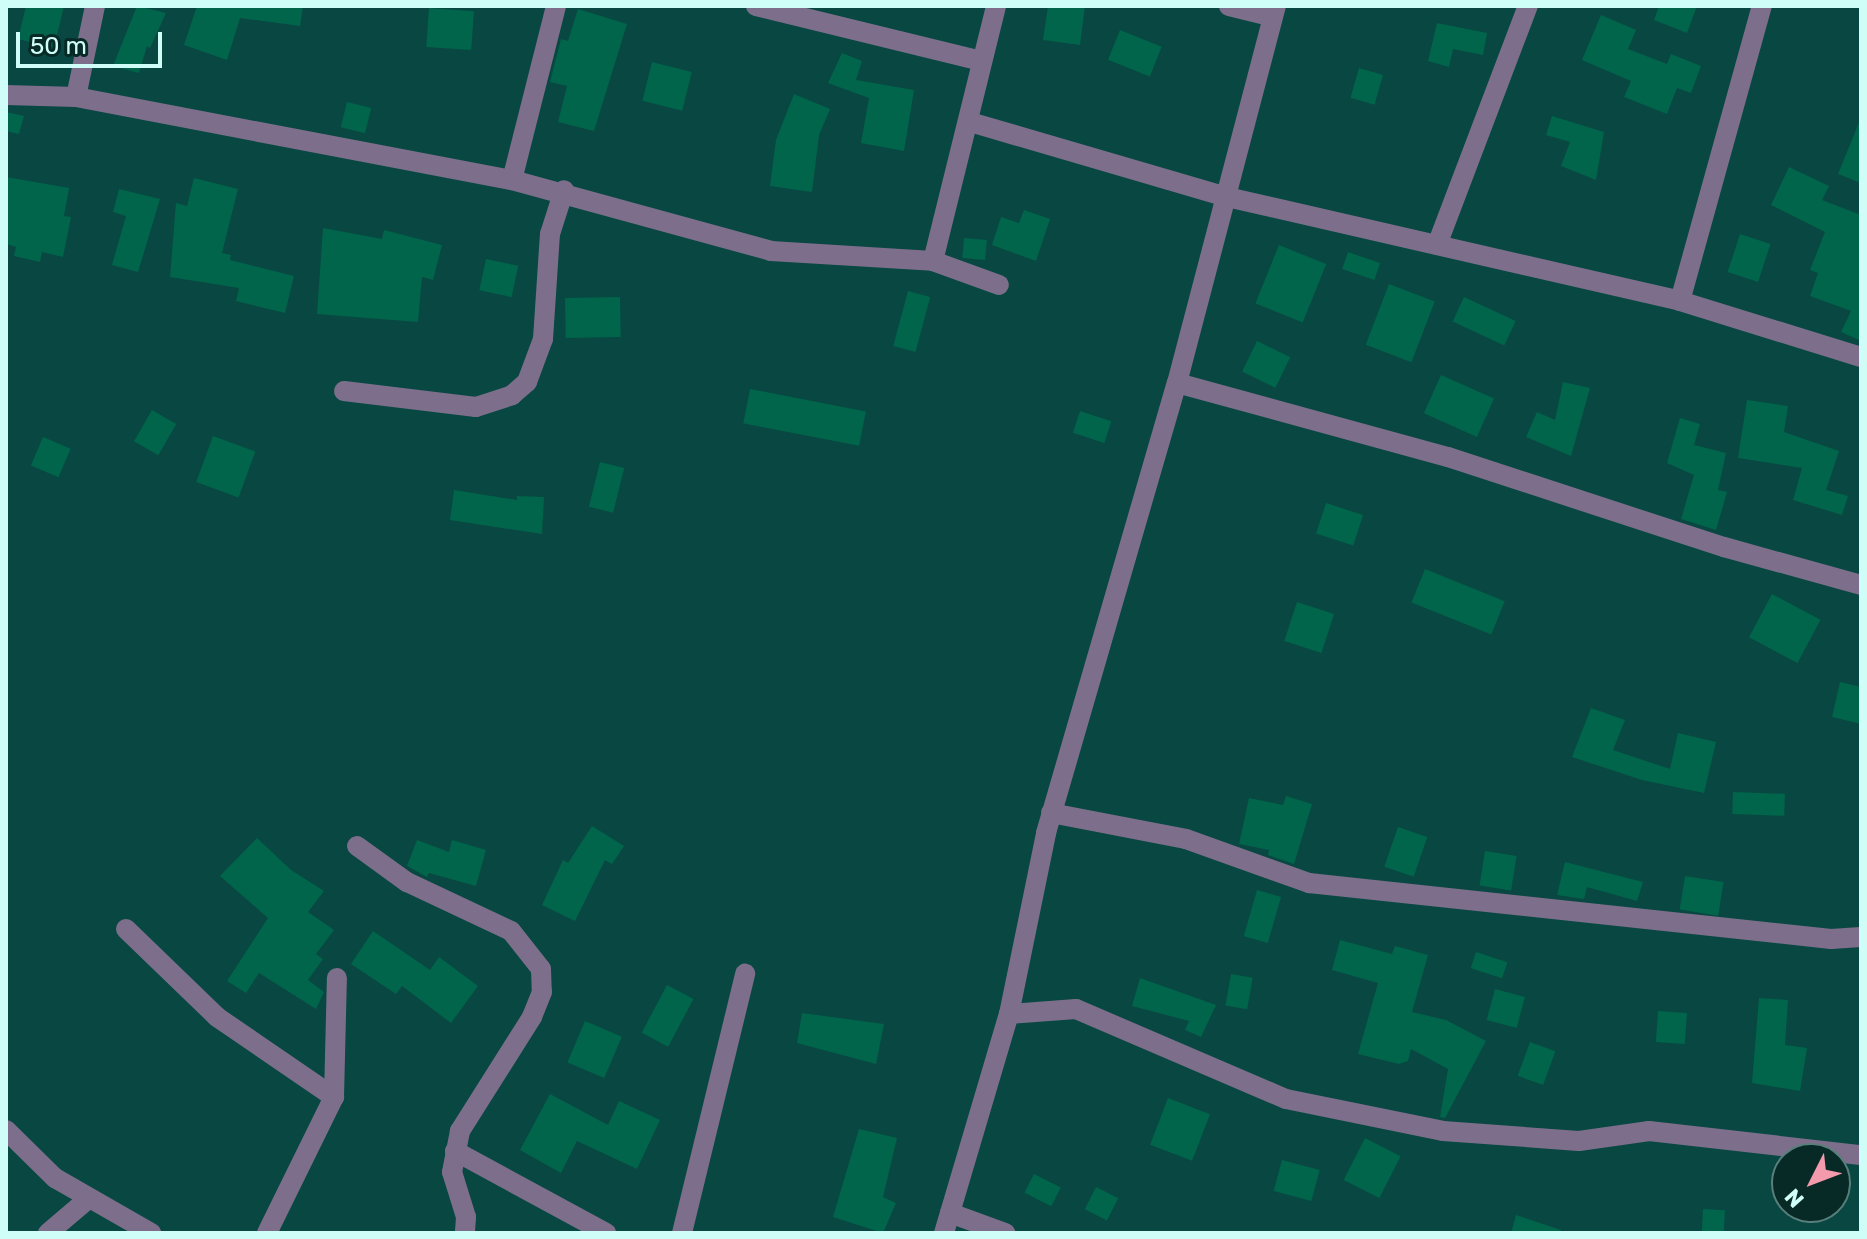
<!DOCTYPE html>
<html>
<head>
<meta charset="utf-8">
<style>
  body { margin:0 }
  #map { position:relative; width:1867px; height:1239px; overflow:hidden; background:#094742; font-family:Rubik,sans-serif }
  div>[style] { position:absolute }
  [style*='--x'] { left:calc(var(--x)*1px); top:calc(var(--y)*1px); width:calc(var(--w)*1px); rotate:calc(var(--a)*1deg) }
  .building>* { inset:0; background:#00654a; transform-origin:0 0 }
  .minor>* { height:20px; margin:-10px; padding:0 10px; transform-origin:10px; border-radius:10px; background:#7d6f8b }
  span { translate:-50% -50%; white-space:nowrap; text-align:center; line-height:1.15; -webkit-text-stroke:6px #082a27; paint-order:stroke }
  .frame { position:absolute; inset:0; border:8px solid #cffef8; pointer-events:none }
  .north { position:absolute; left:1771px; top:1143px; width:80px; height:80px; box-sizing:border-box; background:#082a27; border:2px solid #587f7b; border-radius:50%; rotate:228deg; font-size:22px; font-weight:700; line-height:32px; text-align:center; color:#cffef8 }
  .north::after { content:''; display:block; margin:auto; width:28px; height:36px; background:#f39aac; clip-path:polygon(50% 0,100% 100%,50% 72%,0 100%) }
  .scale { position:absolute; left:16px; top:32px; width:146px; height:36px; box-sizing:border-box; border:4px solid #cffef8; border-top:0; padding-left:10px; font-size:24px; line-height:28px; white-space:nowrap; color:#cffef8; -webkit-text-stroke:6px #082a27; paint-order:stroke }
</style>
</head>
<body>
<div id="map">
  <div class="building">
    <div style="clip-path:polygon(26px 6px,64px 6px,54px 48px,18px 39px)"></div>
    <div style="clip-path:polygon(137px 6px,166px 13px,150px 48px,147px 46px,139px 73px,113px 66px)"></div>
    <div style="clip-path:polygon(197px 6px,303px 6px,300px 26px,240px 18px,227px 60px,184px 45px)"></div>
    <div style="clip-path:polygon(1048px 6px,1085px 6px,1080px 45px,1043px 40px)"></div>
    <div style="clip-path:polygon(1659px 6px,1697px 6px,1687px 33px,1654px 20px)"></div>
    <div style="left:429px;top:8px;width:45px;height:39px;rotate:4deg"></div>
    <div style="clip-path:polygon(578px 9px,627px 24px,594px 131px,558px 122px,567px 86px,550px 82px,561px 39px,568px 41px)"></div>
    <div style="clip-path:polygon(1601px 15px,1636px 30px,1628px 49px,1667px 64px,1671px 54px,1701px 66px,1691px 93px,1677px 88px,1667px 114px,1624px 97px,1631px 81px,1582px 60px)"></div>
    <div style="clip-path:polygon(1437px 23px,1487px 33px,1483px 55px,1453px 49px,1449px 67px,1428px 61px)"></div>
    <div style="left:1120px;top:30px;width:45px;height:32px;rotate:22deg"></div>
    <div style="clip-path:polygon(842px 53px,862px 61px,856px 80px,914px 90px,904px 151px,861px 143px,869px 98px,828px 83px)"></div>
    <div style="left:652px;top:62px;width:41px;height:40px;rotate:14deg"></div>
    <div style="left:1359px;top:68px;width:25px;height:31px;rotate:16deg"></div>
    <div style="clip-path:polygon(794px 94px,830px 109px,819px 135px,812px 192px,770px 186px,776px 140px)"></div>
    <div style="left:347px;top:102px;width:25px;height:26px;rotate:14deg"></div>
    <div style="clip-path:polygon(6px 112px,24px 116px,19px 134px,6px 131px)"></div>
    <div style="clip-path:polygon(1552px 116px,1604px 132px,1596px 180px,1561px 166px,1570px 142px,1546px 135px)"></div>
    <div style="clip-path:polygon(1860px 120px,1861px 120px,1861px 183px,1838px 174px)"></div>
    <div style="clip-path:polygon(1789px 167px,1829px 186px,1822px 200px,1861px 215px,1861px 341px,1841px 332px,1851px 311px,1810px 296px,1818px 273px,1810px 270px,1825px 232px,1771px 205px)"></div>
    <div style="clip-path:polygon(6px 177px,69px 188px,64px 216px,71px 217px,63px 257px,42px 252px,40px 262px,14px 256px,16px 247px,6px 244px)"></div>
    <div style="clip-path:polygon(194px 178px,238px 189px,222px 253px,231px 255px,230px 260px,294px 276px,285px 313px,236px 301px,239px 288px,170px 277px,176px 203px,187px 206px)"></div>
    <div style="clip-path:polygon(119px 189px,160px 199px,138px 272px,112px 265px,126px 216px,113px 212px)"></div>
    <div style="clip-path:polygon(1024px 210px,1050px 219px,1036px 261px,992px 245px,1001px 217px,1019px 223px)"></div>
    <div style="clip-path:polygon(323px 228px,382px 239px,384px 230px,442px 245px,433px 280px,422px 277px,418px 322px,317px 314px)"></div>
    <div style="left:1740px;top:234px;width:32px;height:40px;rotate:18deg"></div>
    <div style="left:964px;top:238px;width:23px;height:20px;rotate:5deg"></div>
    <div style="left:1279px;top:245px;width:51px;height:63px;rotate:22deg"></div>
    <div style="left:1348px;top:252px;width:34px;height:18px;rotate:19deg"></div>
    <div style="left:486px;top:259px;width:33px;height:32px;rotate:12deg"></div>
    <div style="left:1389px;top:284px;width:49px;height:65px;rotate:21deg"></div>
    <div style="left:908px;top:291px;width:23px;height:57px;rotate:15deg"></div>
    <div style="left:620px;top:297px;width:40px;height:55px;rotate:89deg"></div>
    <div style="left:1464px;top:297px;width:57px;height:27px;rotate:25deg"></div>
    <div style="left:1257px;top:341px;width:37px;height:34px;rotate:26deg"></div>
    <div style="left:1441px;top:375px;width:58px;height:42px;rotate:24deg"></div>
    <div style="clip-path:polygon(1563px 382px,1590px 388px,1571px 456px,1526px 437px,1537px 412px,1555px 420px)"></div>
    <div style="left:750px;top:389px;width:118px;height:35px;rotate:11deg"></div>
    <div style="clip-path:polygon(1747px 400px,1788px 406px,1784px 432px,1839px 451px,1826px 490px,1848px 496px,1842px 515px,1793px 500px,1802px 468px,1738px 458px)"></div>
    <div style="left:152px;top:410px;width:28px;height:36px;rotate:30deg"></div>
    <div style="left:1080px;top:411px;width:33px;height:23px;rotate:18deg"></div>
    <div style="clip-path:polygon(1680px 418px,1700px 424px,1694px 445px,1726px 453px,1718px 490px,1727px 492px,1716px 530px,1681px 519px,1694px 475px,1667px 463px)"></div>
    <div style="left:213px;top:436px;width:45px;height:49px;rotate:20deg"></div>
    <div style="left:43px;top:437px;width:30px;height:31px;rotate:23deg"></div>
    <div style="left:600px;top:462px;width:25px;height:46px;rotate:14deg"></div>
    <div style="clip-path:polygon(454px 490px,517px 500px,517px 496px,544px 497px,542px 534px,450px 520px)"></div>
    <div style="left:1326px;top:503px;width:39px;height:32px;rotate:18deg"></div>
    <div style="left:1425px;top:569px;width:86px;height:36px;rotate:22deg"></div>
    <div style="left:1772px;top:594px;width:55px;height:49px;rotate:28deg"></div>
    <div style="left:1297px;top:602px;width:39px;height:41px;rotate:18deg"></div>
    <div style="clip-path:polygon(1840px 682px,1861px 687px,1861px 724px,1832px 717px)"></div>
    <div style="clip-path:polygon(1591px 708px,1625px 720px,1613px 750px,1670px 769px,1678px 733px,1716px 742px,1704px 793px,1642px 780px,1572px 757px)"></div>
    <div style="left:1733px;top:792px;width:52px;height:22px;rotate:2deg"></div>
    <div style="clip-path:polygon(1286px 796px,1312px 804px,1294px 864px,1268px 855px,1269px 850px,1239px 844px,1249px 798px,1283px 805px)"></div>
    <div style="clip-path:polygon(592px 826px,624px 846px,612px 864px,605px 860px,575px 921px,542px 905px,563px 860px,568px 863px)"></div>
    <div style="left:1398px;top:827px;width:31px;height:42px;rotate:19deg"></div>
    <div style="clip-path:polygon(257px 838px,291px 870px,324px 891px,308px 912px,334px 930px,316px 954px,323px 959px,308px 980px,324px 992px,316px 1009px,259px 973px,246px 993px,227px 981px,268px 918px,220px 876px)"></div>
    <div style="clip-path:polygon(417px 840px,449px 852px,452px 840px,486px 850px,476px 886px,429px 873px,427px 877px,407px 866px)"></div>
    <div style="left:1485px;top:851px;width:32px;height:35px;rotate:9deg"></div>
    <div style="clip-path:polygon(1565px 862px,1643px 882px,1637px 901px,1587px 887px,1584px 899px,1557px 895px)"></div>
    <div style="left:1685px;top:876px;width:39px;height:34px;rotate:9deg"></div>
    <div style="left:1257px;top:890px;width:25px;height:48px;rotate:16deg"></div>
    <div style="clip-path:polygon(373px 931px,430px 970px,439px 957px,478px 986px,451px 1023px,402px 986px,396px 994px,351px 964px)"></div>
    <div style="clip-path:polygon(1340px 940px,1392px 954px,1395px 946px,1428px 955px,1412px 1012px,1446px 1020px,1486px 1041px,1445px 1118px,1440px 1117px,1448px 1069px,1411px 1049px,1408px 1061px,1399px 1064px,1358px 1054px,1378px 983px,1332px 970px)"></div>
    <div style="left:1476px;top:952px;width:33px;height:17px;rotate:18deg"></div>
    <div style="left:1231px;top:974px;width:22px;height:32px;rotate:10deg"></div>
    <div style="clip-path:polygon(1140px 978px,1216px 1005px,1201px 1037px,1185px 1030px,1189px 1021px,1132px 1006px)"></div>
    <div style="left:667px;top:985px;width:30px;height:54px;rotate:28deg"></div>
    <div style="left:1495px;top:989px;width:31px;height:32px;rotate:15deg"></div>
    <div style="clip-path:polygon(1759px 998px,1788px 1000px,1785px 1045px,1807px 1048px,1800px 1091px,1752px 1083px)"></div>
    <div style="left:1658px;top:1011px;width:29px;height:31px;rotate:4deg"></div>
    <div style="clip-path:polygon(802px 1013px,884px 1024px,876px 1064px,797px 1043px)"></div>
    <div style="left:585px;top:1021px;width:40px;height:45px;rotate:23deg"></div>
    <div style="left:1530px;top:1042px;width:27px;height:36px;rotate:20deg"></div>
    <div style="clip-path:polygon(550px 1094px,608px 1125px,619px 1101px,660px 1120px,637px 1169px,577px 1141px,561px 1173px,520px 1150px)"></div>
    <div style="left:1168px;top:1098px;width:45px;height:50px;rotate:21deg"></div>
    <div style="clip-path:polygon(859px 1129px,897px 1138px,883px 1197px,896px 1203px,883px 1233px,833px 1217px)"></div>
    <div style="left:1365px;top:1138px;width:40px;height:47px;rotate:27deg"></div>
    <div style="left:1282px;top:1160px;width:39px;height:32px;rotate:15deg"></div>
    <div style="left:1034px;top:1174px;width:30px;height:21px;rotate:27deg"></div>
    <div style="left:1096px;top:1187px;width:25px;height:25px;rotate:27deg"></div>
    <div style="left:1703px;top:1209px;width:22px;height:24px;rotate:3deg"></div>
    <div style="clip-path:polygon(1516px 1215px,1561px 1230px,1561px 1233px,1511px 1233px)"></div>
  </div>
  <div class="minor">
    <div style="--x:756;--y:6;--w:232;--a:13.7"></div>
    <div style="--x:1229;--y:6;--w:45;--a:14"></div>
    <div style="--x:6;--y:95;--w:70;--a:1.6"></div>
    <div style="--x:76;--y:97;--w:444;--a:10.8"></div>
    <div style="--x:512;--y:180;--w:269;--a:15.3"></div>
    <div style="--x:771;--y:251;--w:162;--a:3.5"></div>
    <div style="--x:933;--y:261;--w:70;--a:20"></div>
    <div style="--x:76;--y:97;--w:93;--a:-78.2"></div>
    <div style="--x:970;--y:122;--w:268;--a:16.3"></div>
    <div style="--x:1227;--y:197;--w:465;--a:12.9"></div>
    <div style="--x:1680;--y:301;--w:189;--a:17.2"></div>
    <div style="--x:512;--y:180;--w:179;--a:-75.8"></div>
    <div style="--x:1437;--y:245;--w:256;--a:-69.2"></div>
    <div style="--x:933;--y:261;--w:263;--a:-76.1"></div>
    <div style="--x:1680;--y:301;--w:306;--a:-74.5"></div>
    <div style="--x:1177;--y:383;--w:281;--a:15.3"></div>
    <div style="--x:1448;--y:457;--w:290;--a:18.1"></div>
    <div style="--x:1724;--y:547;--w:142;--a:15.5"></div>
    <div style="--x:344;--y:391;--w:133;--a:6.9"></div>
    <div style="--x:476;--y:407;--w:38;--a:-18"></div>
    <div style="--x:512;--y:395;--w:20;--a:-41"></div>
    <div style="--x:527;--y:382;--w:46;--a:-69.6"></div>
    <div style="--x:543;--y:339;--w:105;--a:-86.2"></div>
    <div style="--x:550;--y:234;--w:46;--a:-72.3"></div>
    <div style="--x:1051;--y:813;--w:137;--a:10.9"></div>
    <div style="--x:1186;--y:839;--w:131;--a:19.7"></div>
    <div style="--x:1309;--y:883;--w:525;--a:6.12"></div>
    <div style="--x:1831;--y:939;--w:30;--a:-4"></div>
    <div style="--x:357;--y:846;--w:62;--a:35.8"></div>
    <div style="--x:407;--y:882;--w:115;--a:25.2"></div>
    <div style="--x:511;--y:931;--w:48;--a:51.7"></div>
    <div style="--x:541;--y:969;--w:23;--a:88"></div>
    <div style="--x:542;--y:992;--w:27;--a:112"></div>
    <div style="--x:532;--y:1017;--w:135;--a:122.3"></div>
    <div style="--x:460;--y:1131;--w:42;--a:101"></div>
    <div style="--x:452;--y:1172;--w:47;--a:72.7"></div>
    <div style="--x:466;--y:1217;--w:16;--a:94"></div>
    <div style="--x:126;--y:929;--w:127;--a:44"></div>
    <div style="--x:217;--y:1017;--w:142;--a:34.4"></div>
    <div style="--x:1009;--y:1014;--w:67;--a:-4.3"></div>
    <div style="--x:1076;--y:1009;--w:228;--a:23.2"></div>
    <div style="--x:1286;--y:1099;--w:160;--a:11.5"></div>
    <div style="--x:1443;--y:1131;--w:136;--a:4.2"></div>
    <div style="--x:1579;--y:1141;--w:71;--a:-8.1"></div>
    <div style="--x:1649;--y:1131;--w:213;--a:6.5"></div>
    <div style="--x:6;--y:1130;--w:69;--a:44.4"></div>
    <div style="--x:55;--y:1178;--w:111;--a:29.8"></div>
    <div style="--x:455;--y:1151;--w:172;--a:28.5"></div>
    <div style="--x:950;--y:1213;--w:59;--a:20"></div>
    <div style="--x:48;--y:1233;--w:52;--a:-40.4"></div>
    <div style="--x:267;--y:1233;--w:152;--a:-63.8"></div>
    <div style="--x:334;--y:1097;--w:119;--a:-88.6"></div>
    <div style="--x:682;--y:1233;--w:267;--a:-76.3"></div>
    <div style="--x:944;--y:1233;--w:228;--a:-73.5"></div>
    <div style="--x:1009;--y:1014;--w:185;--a:-78.4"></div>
    <div style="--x:1046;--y:833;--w:469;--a:-73.8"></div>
    <div style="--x:1177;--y:383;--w:390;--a:-75.3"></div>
  </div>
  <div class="frame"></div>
  <div class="north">N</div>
  <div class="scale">50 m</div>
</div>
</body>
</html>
